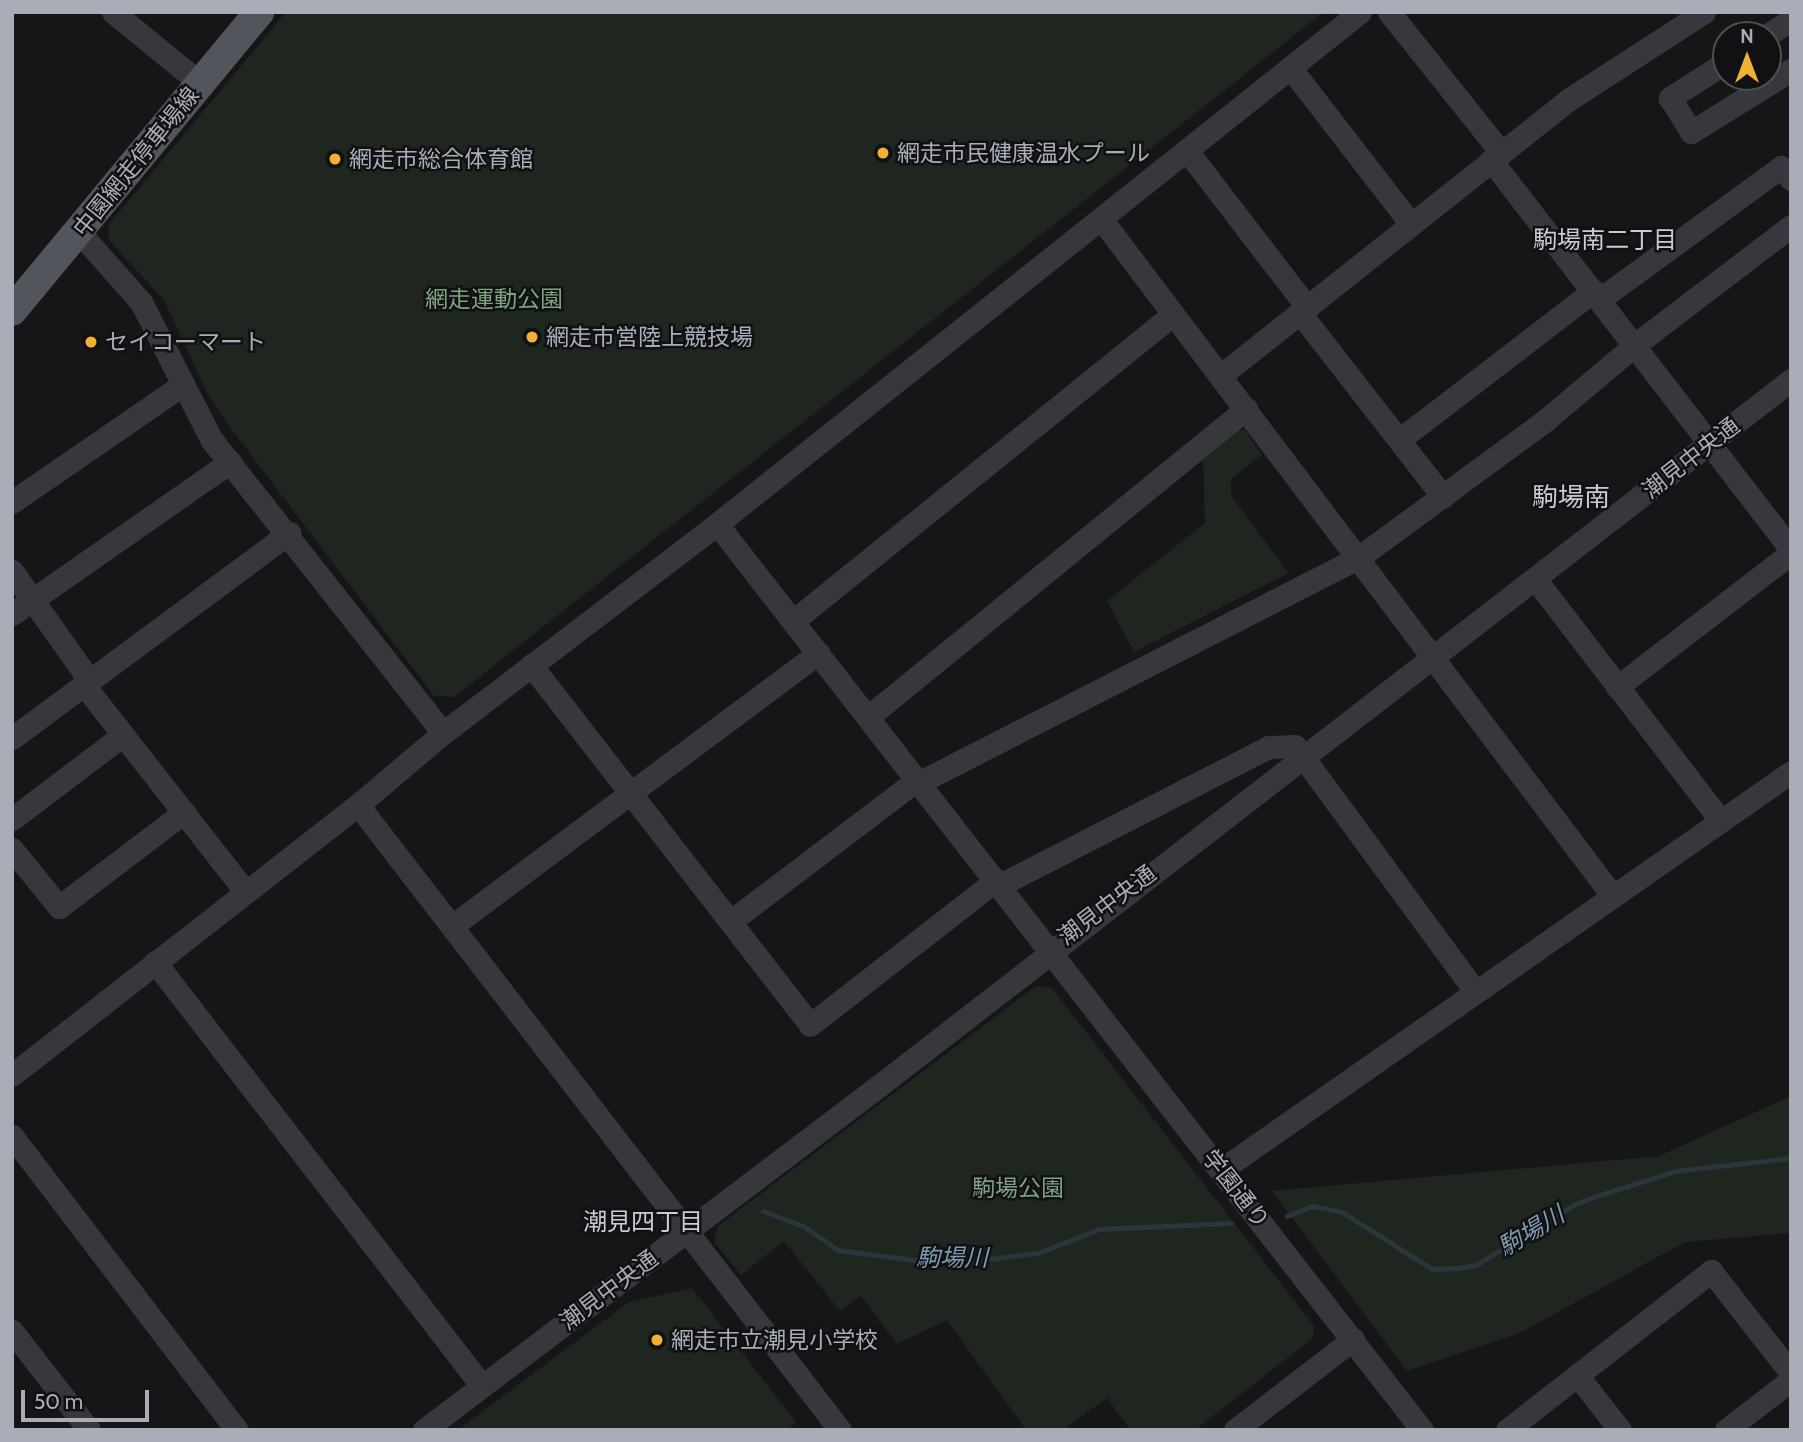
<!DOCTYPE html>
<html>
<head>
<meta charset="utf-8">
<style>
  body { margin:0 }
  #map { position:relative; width:1803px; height:1442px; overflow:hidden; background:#161618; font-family:Cabin,"Noto Sans JP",sans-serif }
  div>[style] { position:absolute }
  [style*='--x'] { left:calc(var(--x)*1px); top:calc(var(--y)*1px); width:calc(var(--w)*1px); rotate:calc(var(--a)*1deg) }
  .green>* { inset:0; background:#1e261f }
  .stream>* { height:5px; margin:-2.5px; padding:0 2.5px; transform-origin:2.5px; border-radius:2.5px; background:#2c353c }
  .minor>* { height:23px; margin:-11.5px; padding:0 11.5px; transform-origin:11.5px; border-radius:11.5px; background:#37383d }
  .major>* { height:30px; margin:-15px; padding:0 15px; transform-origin:15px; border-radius:15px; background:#53555c }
  .dots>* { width:19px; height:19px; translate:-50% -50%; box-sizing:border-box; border:4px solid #111113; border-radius:50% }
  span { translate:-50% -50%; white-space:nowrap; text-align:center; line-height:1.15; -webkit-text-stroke:5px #111113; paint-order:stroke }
  .poi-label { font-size:23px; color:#a8adb8 }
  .left { translate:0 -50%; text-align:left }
  .street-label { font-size:23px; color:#a8adb8 }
  .park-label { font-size:23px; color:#7fa381 }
  .neighbourhood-label { font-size:24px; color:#c9ccd4 }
  .water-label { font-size:24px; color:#7f9bb3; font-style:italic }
  .quarter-label { font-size:26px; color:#c9ccd4 }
  .frame { position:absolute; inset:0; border:14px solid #a8adb8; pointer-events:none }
  .north { position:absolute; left:1712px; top:21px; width:70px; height:70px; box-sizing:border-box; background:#111113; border:2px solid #4d4f55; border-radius:50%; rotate:0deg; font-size:19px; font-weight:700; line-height:28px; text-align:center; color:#a8adb8 }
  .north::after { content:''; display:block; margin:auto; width:24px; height:32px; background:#f2b134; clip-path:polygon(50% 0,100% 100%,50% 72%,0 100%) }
  .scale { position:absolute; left:21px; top:1390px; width:128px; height:32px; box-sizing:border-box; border:4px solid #a8adb8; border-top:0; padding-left:9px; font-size:21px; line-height:24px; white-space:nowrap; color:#a8adb8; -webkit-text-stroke:5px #111113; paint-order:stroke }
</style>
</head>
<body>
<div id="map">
  <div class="green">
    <div style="clip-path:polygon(286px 12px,1324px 12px,454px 697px,434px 696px,229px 426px,207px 393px,164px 300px,109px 240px,109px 224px)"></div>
    <div style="clip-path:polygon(1238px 430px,1245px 430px,1262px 455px,1231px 479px,1231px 495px,1288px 573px,1134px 652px,1107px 601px,1205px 523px,1203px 456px)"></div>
    <div style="clip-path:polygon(1036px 986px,1052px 988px,1314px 1326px,1313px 1338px,1195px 1430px,1130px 1430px,1107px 1398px,1063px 1430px,1026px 1430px,947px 1320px,897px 1344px,861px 1296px,840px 1311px,784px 1241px,741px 1275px,714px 1242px,718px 1226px)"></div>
    <div style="clip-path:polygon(1791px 1096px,1791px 1233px,1685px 1242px,1520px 1333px,1407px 1371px,1272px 1191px,1659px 1156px)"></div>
    <div style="clip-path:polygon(692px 1288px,796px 1422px,786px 1430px,458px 1430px,629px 1302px)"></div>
  </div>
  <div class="stream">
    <div style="--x:763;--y:1211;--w:43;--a:20.6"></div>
    <div style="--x:803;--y:1226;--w:42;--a:34.4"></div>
    <div style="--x:838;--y:1250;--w:77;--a:7.5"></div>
    <div style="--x:914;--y:1260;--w:59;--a:1"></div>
    <div style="--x:973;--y:1261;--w:65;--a:-7"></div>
    <div style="--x:1038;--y:1253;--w:66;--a:-21.5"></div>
    <div style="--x:1099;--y:1229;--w:132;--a:-2.6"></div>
    <div style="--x:1287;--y:1216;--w:27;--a:-22"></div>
    <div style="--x:1312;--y:1206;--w:31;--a:11"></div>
    <div style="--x:1342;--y:1212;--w:107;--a:32.3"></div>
    <div style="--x:1432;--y:1269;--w:27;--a:-2"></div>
    <div style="--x:1459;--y:1268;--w:17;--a:-10"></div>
    <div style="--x:1476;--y:1265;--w:116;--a:-31.6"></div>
    <div style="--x:1575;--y:1204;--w:30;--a:-20"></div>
    <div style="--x:1603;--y:1194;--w:76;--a:-17.7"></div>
    <div style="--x:1675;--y:1171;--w:117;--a:-6.4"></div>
  </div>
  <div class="minor">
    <div style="--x:113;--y:12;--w:114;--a:39.3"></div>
    <div style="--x:1389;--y:12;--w:178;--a:51.4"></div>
    <div style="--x:1767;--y:35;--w:28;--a:-32"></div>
    <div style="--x:1726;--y:62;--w:67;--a:147.3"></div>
    <div style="--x:1670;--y:98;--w:40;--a:58"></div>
    <div style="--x:1691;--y:132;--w:118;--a:-31.8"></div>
    <div style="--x:1292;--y:70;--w:195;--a:52.3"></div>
    <div style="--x:1188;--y:152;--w:195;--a:52.5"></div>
    <div style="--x:1491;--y:160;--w:491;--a:52.4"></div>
    <div style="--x:1102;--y:220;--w:846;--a:52.93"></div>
    <div style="--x:79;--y:232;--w:94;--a:48.5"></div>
    <div style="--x:141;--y:302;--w:154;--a:62.9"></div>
    <div style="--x:211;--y:439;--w:375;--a:51.7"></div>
    <div style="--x:1600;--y:299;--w:224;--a:-36.1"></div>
    <div style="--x:1781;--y:167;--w:16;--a:50"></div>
    <div style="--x:1300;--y:313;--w:233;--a:52.1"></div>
    <div style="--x:1220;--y:376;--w:444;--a:-38.4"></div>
    <div style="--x:1568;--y:100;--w:162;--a:-32.9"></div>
    <div style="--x:1399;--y:440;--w:245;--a:-37.5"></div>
    <div style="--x:12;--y:502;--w:206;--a:-34.5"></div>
    <div style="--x:717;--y:524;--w:1148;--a:52.11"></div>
    <div style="--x:12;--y:571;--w:135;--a:54.7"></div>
    <div style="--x:1536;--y:580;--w:302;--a:52.5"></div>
    <div style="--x:12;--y:614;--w:266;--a:-34.9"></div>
    <div style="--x:793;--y:621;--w:486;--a:-38.9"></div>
    <div style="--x:531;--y:665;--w:455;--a:52.2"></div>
    <div style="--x:810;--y:1025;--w:236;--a:-37.9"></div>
    <div style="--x:84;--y:685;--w:263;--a:52"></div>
    <div style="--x:1617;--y:687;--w:220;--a:-37.6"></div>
    <div style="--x:868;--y:717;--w:488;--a:-39.2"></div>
    <div style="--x:12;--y:738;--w:345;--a:-36.5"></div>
    <div style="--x:920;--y:782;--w:492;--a:-27.1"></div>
    <div style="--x:1358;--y:558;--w:235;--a:-36.3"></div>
    <div style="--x:1547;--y:419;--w:116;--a:-40.1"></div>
    <div style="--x:1636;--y:344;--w:195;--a:-37.3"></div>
    <div style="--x:358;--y:805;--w:789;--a:52.36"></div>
    <div style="--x:12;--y:819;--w:139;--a:-37.1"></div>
    <div style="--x:12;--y:849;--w:75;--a:51"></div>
    <div style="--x:59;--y:907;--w:157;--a:-37.2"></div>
    <div style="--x:1000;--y:885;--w:301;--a:-27.2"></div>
    <div style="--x:1268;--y:747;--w:27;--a:-2"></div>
    <div style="--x:1295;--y:746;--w:303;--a:53.7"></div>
    <div style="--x:731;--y:921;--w:233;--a:-37.2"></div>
    <div style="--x:452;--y:926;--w:457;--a:-36.7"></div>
    <div style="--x:155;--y:962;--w:535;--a:52.36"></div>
    <div style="--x:12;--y:1075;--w:439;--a:-38"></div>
    <div style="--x:358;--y:805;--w:111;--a:-40.3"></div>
    <div style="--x:443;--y:733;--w:345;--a:-37.3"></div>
    <div style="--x:717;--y:524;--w:822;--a:-38.53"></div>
    <div style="--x:12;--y:1136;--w:370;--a:52.6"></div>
    <div style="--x:1221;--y:1170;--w:695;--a:-34.92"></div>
    <div style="--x:12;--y:1331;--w:125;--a:52.1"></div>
    <div style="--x:1577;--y:1375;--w:70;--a:52"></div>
    <div style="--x:424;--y:1430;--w:572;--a:-37.11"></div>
    <div style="--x:880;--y:1085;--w:1152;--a:-37.74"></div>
    <div style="--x:1235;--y:1430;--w:149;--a:-37.6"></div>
    <div style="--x:1507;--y:1430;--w:259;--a:-37.9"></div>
    <div style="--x:1711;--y:1271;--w:130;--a:51.9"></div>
    <div style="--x:1726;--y:1430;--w:82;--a:-37.6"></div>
  </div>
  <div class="major">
    <div style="--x:12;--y:311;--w:388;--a:-50.4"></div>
  </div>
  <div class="dots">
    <div style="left:883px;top:153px;background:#f2b134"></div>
    <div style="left:335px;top:159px;background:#f2b134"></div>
    <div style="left:532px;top:337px;background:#f2b134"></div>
    <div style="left:91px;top:342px;background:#f2b134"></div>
    <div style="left:657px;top:1340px;background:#f2b134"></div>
  </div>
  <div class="poi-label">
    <span class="left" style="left:897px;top:153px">網走市民健康温水プール</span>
    <span class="left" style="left:349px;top:159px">網走市総合体育館</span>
    <span class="left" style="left:546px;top:337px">網走市営陸上競技場</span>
    <span class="left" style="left:105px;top:342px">セイコーマート</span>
    <span class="left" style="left:671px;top:1340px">網走市立潮見小学校</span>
  </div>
  <div class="street-label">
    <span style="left:136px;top:162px;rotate:-51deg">中園網走停車場線</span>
    <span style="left:1691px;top:458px;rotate:-38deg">潮見中央通</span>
    <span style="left:1107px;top:905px;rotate:-37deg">潮見中央通</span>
    <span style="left:1236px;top:1189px;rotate:52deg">学園通り</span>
    <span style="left:609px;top:1290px;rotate:-37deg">潮見中央通</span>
  </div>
  <div class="park-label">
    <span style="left:494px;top:299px">網走運動公園</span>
    <span style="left:1018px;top:1188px">駒場公園</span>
  </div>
  <div class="neighbourhood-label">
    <span style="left:1605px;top:240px">駒場南二丁目</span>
    <span style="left:643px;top:1222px">潮見四丁目</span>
  </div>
  <div class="water-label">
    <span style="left:1531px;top:1231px;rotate:-31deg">駒場川</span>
    <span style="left:952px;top:1258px">駒場川</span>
  </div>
  <div class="quarter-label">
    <span style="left:1571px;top:498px">駒場南</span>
  </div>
  <div class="frame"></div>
  <div class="north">N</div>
  <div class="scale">50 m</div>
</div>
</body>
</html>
